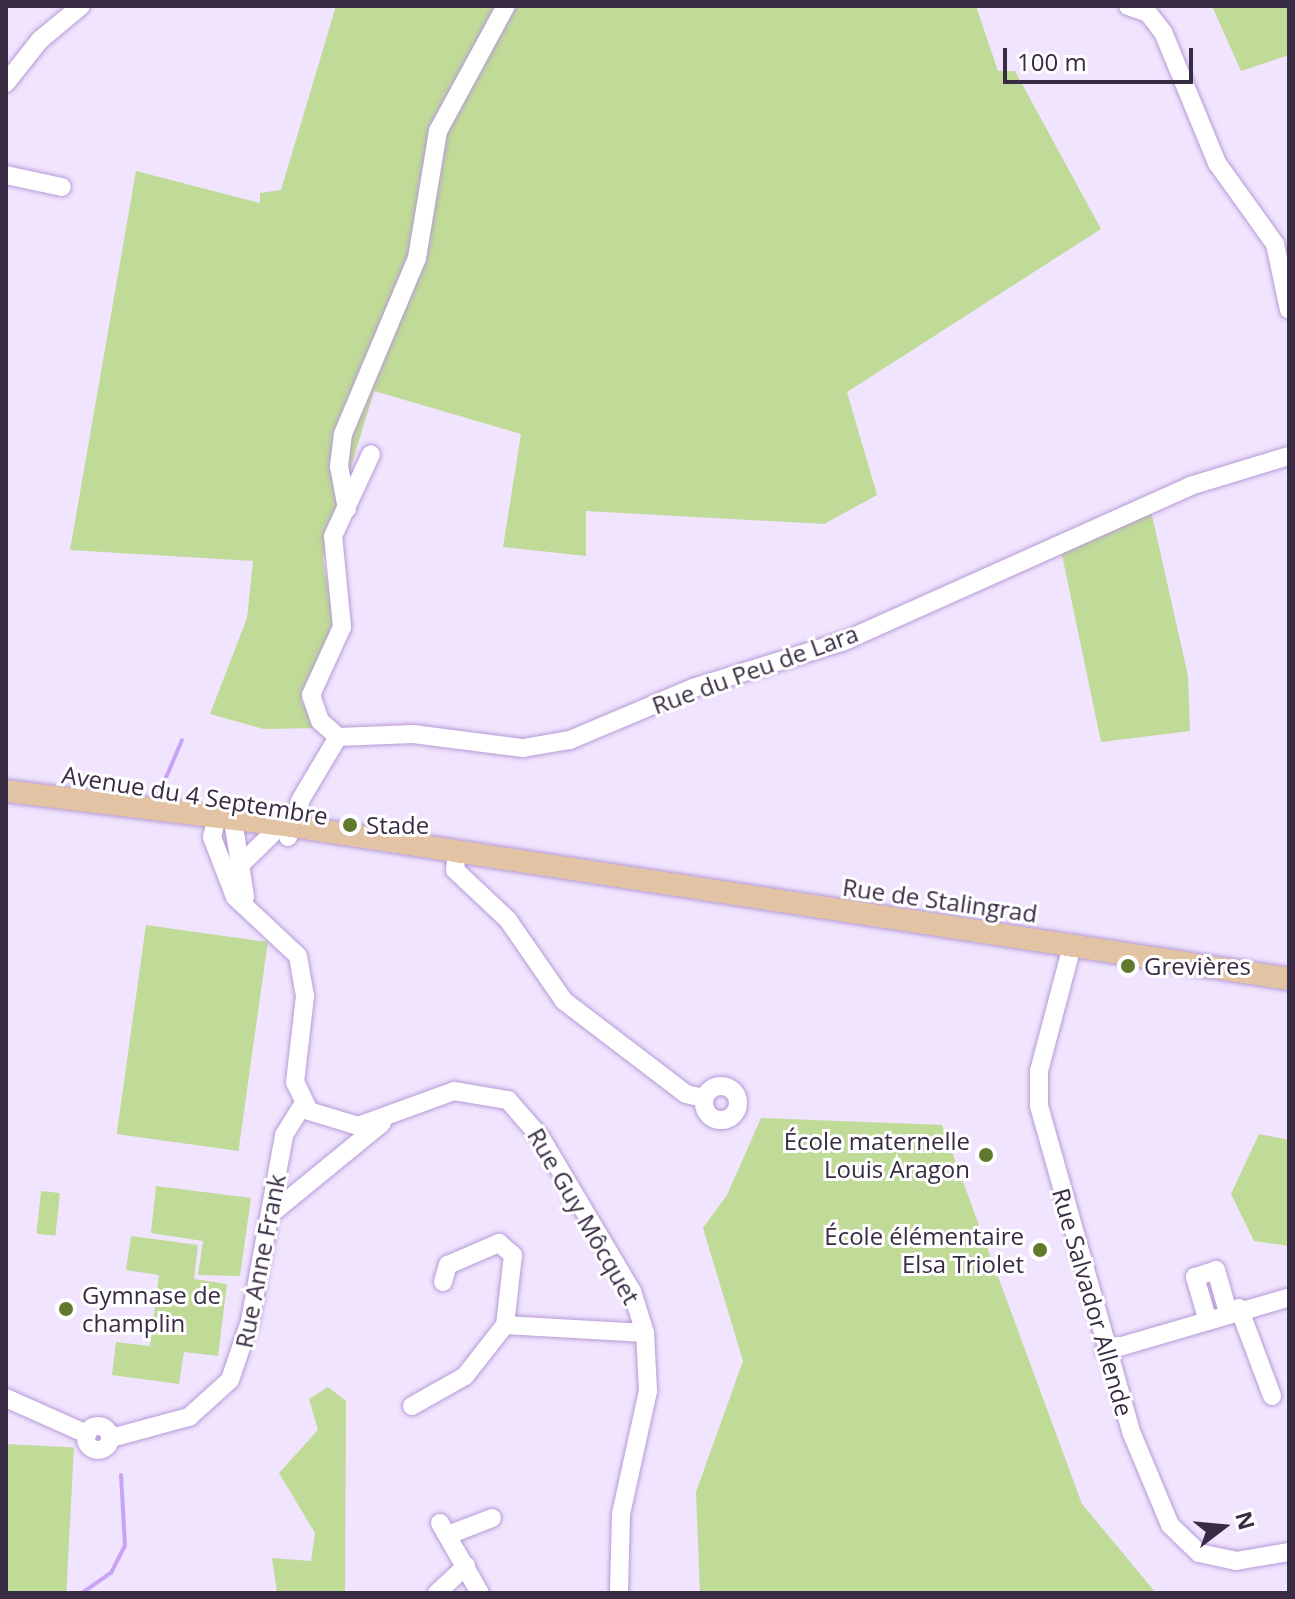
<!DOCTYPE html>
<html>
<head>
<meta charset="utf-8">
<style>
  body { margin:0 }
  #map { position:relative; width:1295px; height:1599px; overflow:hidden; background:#f0e4fe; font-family:"Open Sans",sans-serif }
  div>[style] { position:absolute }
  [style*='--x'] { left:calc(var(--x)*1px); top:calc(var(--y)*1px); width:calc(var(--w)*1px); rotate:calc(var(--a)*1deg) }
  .green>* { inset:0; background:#c0da97; transform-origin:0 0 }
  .stream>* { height:4px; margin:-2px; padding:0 2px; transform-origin:2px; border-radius:2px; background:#caa4f4 }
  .roads { filter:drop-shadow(0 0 2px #b79bd7) drop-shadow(0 0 2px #b79bd7) }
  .minor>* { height:18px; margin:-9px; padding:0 9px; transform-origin:9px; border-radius:9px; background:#fff }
  .minor>.ring { margin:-9px; padding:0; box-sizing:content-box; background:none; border:18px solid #fff; border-radius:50% }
  .major>* { height:22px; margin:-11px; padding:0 11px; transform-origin:11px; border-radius:11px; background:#e2c3a4 }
  .dots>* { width:22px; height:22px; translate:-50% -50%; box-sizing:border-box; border:4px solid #fff; border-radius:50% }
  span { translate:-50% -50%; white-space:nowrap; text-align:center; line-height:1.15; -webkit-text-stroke:6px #fff; paint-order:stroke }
  .street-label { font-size:24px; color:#382c44 }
  .poi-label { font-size:24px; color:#382c44 }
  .left { translate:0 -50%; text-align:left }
  .right { translate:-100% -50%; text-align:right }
  .frame { position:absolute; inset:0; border:8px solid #382c44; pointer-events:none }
  .north { position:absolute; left:1183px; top:1487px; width:80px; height:80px; -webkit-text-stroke:6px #fff; paint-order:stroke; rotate:74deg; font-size:22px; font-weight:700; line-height:32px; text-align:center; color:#382c44 }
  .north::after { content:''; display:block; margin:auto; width:28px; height:36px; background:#382c44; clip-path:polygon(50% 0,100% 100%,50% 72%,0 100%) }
  .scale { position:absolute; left:1003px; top:48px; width:190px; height:36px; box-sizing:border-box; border:4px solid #382c44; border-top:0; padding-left:10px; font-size:24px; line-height:28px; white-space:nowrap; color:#382c44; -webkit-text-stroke:6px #fff; paint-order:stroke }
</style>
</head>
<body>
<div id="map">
  <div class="green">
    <div style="clip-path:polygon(336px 6px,976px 6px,998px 71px,1015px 71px,1101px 229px,847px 392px,877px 495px,824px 524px,586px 511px,586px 556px,503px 547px,521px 434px,374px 391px,323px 559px,336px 633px,301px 701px,317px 728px,264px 729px,210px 714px,247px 618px,253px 561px,70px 550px,136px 171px,260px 203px,260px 193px,281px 190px)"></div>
    <div style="clip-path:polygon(1212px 6px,1289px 6px,1289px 55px,1241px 71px)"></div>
    <div style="clip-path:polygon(1151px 511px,1188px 676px,1190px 731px,1101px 742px,1061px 550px)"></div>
    <div style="left:146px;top:925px;width:123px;height:211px;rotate:8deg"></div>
    <div style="clip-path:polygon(761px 1118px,942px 1125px,1082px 1504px,1156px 1593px,700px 1593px,696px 1492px,743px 1361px,703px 1228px,727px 1195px)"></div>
    <div style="clip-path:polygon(1259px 1134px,1289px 1140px,1289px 1246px,1254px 1241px,1231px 1194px)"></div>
    <div style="clip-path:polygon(156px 1186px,251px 1198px,240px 1276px,198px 1275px,203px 1241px,151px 1233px)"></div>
    <div style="left:41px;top:1191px;width:19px;height:43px;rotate:6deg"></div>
    <div style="clip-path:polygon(131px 1236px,198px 1245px,194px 1279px,227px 1284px,218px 1356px,184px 1352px,179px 1384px,112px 1375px,116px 1342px,150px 1346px,159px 1275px,126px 1270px)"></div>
    <div style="clip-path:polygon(328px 1387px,346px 1401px,345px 1593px,277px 1593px,272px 1558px,311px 1561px,315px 1533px,279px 1473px,318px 1430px,309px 1399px)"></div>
    <div style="left:6px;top:1444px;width:68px;height:149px;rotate:3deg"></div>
  </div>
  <div class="stream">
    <div style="--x:156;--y:801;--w:66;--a:-66.9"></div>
    <div style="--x:82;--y:1593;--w:35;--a:-35"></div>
    <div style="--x:111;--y:1573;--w:30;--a:-63"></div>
    <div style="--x:125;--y:1546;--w:71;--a:-93.2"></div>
  </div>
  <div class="roads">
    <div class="minor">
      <div style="--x:1128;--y:6;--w:21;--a:19"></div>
      <div style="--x:1148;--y:13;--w:24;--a:52"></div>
      <div style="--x:1163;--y:32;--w:142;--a:67.6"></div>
      <div style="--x:1217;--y:163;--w:100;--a:54.4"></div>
      <div style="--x:1275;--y:244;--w:67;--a:78"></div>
      <div style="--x:6;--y:83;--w:55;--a:-51.7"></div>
      <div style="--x:40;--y:40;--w:53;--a:-39.7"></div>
      <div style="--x:6;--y:175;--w:57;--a:12.1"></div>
      <div style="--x:347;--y:509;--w:44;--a:-100.5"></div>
      <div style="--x:339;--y:466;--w:32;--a:-83"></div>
      <div style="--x:343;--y:434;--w:191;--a:-67.2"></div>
      <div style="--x:417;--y:258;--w:129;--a:-80.6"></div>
      <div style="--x:438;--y:131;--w:142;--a:-61.5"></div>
      <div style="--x:338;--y:737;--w:75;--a:-2.3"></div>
      <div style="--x:413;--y:734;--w:111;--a:7.3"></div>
      <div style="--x:523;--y:748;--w:48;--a:-9.7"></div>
      <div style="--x:570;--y:740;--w:134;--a:-22.9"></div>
      <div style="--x:693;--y:688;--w:156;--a:-17.2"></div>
      <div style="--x:842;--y:642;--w:381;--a:-24.1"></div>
      <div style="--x:1190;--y:486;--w:103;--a:-16.9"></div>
      <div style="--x:217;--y:817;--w:21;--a:104"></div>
      <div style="--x:212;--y:837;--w:64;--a:69"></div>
      <div style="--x:235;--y:897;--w:86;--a:43.1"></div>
      <div style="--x:298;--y:956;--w:41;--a:80.1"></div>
      <div style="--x:305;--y:996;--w:87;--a:96.6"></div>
      <div style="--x:295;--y:1082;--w:32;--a:64"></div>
      <div style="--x:309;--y:1111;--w:51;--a:17"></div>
      <div style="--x:358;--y:1126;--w:102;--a:-20"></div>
      <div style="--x:454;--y:1091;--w:55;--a:9.5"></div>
      <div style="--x:508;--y:1100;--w:50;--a:49"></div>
      <div style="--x:541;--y:1138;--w:178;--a:59.3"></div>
      <div style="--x:632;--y:1291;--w:44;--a:72.8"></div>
      <div style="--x:645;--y:1333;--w:58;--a:87"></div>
      <div style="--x:648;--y:1391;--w:126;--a:102.4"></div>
      <div style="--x:621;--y:1514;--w:79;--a:91.5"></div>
      <div style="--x:233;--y:820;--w:78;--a:81.1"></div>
      <div style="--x:288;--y:837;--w:40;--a:-71.1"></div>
      <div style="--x:301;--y:799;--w:72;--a:-59.2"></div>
      <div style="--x:338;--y:737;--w:24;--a:-138"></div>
      <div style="--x:320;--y:721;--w:28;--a:-109"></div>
      <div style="--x:311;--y:695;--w:75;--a:-65.5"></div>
      <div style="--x:342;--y:627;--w:91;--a:-95.6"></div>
      <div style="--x:333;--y:536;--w:90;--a:-65.1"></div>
      <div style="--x:457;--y:851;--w:19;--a:96"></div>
      <div style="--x:455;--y:870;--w:73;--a:43.3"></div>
      <div style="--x:508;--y:920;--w:98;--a:55.3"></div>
      <div style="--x:564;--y:1001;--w:153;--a:37.3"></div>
      <div style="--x:686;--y:1094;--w:18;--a:13"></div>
      <div style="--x:239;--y:866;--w:45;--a:-44.1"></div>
      <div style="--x:1072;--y:946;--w:129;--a:104.8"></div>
      <div style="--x:1039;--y:1071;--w:35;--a:90"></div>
      <div style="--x:1039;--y:1106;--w:341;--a:74.2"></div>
      <div style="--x:1132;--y:1434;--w:99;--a:67.3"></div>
      <div style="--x:1170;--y:1525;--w:40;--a:44"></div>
      <div style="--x:1199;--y:1553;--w:38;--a:12"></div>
      <div style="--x:1236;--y:1561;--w:54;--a:-9.6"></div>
      <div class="ring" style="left:704px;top:1086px;width:16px;height:16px"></div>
      <div style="--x:272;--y:1213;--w:142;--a:-39.3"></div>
      <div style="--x:443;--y:1282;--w:18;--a:-74"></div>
      <div style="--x:448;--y:1265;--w:56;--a:-23.3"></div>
      <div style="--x:499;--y:1243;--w:18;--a:41"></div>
      <div style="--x:513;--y:1255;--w:70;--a:96.5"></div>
      <div style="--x:505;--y:1325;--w:140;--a:3.3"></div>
      <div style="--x:1239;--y:1308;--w:94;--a:69.4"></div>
      <div style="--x:1207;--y:1318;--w:43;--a:-106.3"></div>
      <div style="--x:1195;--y:1277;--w:22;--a:-18"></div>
      <div style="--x:1216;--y:1270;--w:44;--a:74.1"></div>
      <div style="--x:1105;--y:1351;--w:191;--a:-16.2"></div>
      <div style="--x:6;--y:1398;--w:89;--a:24"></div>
      <div style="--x:412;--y:1406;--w:61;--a:-29.5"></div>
      <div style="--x:465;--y:1376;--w:65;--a:-51.9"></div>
      <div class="ring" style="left:86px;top:1426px;width:6px;height:6px"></div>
      <div style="--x:111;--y:1438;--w:81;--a:-15.1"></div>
      <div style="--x:189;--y:1417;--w:55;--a:-42.1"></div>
      <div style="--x:230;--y:1380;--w:62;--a:-71.3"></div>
      <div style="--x:250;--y:1321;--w:189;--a:-79.6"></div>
      <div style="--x:284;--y:1135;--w:36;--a:-58"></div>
      <div style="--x:440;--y:1523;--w:81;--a:60.3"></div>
      <div style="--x:448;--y:1535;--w:47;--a:-21.1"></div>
      <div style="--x:437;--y:1593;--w:40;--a:-43"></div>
    </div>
    <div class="major">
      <div style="--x:6;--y:791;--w:288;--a:7"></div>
      <div style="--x:292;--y:826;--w:1009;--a:8.72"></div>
    </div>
  </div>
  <div class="dots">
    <div style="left:350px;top:825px;background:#60792d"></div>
    <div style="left:1128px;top:966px;background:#60792d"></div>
    <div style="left:986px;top:1155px;background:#60792d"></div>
    <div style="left:1040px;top:1250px;background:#60792d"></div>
    <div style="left:66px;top:1309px;background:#60792d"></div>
  </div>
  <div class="street-label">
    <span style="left:755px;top:669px;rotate:-20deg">Rue du Peu de Lara</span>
    <span style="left:195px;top:795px;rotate:9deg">Avenue du 4 Septembre</span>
    <span style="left:940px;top:900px;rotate:8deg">Rue de Stalingrad</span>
    <span style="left:584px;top:1216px;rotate:60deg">Rue Guy Môcquet</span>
    <span style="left:260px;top:1261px;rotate:-79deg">Rue Anne Frank</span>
    <span style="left:1093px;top:1302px;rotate:74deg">Rue Salvador Allende</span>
  </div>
  <div class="poi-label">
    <span class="left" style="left:366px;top:825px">Stade</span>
    <span class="left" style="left:1144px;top:966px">Grevières</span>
    <span class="right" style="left:970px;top:1155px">École maternelle<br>Louis Aragon</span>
    <span class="right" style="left:1024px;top:1250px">École élémentaire<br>Elsa Triolet</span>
    <span class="left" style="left:82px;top:1309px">Gymnase de<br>champlin</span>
  </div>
  <div class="frame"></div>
  <div class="north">N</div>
  <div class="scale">100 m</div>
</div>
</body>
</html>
